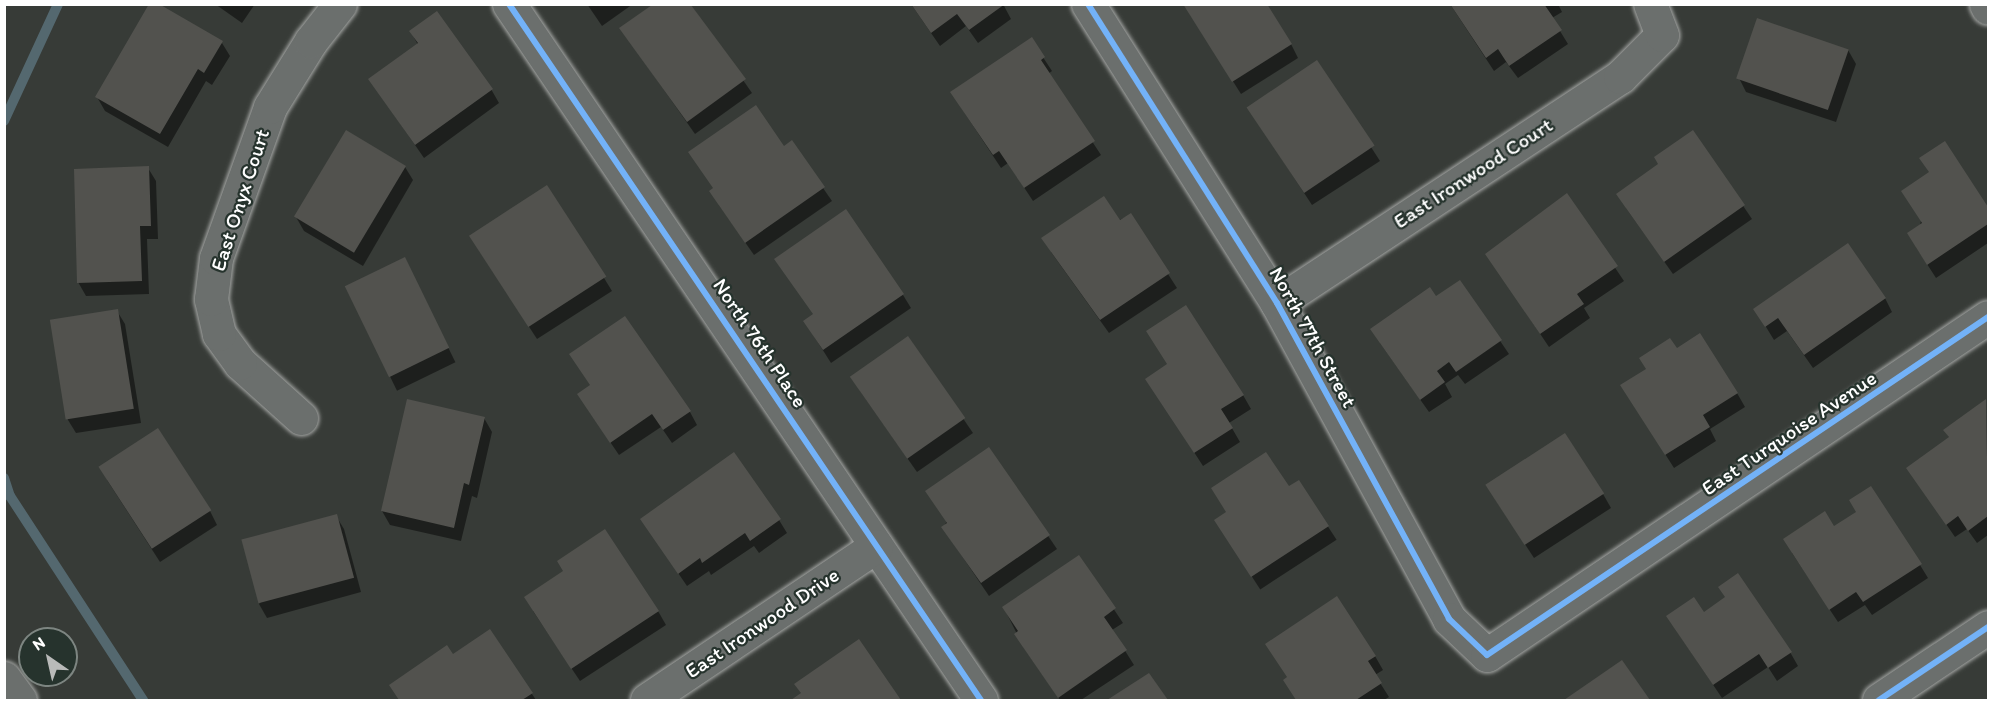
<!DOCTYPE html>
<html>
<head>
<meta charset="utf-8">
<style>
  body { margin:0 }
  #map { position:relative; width:1993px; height:705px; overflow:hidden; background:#373b37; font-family:Itim,sans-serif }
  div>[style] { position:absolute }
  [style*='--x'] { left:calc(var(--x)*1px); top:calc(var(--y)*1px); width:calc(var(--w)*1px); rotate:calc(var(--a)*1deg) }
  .shadow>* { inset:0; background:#0007; transform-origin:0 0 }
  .stream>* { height:10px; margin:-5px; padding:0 5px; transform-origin:5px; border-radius:5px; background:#54686f }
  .building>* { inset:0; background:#52524e; transform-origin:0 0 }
  .roads { filter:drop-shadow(0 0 2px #a5a7a5) drop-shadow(0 0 2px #a5a7a5) }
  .minor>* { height:33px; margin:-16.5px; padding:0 16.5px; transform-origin:16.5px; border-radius:16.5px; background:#6b6f6d }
  .major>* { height:33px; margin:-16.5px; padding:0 16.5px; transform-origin:16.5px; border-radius:16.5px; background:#6b6f6d }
  .cycleway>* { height:6px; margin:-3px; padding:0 3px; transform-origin:3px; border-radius:3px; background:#73b2f8 }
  span { translate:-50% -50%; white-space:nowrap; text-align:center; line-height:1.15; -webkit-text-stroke:4.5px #26332d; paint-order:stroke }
  .street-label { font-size:21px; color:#fff }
  .frame { position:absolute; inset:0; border:6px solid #fff; pointer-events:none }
  .north { position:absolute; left:18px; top:627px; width:60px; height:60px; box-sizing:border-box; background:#26332d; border:2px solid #7d8581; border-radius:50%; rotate:326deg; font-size:16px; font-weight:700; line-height:24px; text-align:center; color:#fff }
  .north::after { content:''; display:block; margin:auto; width:21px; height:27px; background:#b9bab9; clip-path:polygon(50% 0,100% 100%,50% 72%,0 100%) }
</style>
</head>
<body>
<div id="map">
  <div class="shadow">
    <div style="clip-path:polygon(215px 4px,255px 4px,242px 23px)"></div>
    <div style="clip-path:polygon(587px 4px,633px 4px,602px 26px)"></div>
    <div style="clip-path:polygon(655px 4px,690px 4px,752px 93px,695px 134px,621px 29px)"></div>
    <div style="clip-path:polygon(911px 4px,1003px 4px,1011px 19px,978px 43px,966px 26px,940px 46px)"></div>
    <div style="clip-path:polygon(1184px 4px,1291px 44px,1298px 58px,1241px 94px)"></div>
    <div style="clip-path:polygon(1450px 4px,1558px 4px,1562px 12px,1552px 18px,1568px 44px,1518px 78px,1506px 62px,1494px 71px)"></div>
    <div style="clip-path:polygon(411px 32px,491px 89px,499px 103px,424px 158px,370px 80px,418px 45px)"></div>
    <div style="clip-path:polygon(1031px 39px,1052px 71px,1048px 74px,1101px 155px,1033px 201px,1008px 163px,1001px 168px,960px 106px)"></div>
    <div style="clip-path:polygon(222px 43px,230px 56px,212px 85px,206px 81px,168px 147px,105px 111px,97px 97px)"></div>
    <div style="clip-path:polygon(1848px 50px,1856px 64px,1836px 122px,1746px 92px,1739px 78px)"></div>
    <div style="clip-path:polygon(1316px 62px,1380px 161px,1312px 205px,1256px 120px)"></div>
    <div style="clip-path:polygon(1693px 132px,1752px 219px,1673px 274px,1626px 208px)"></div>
    <div style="clip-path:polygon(791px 142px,832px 201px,754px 255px,719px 205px)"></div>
    <div style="clip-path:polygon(1944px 143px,1988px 210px,1988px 243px,1936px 278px,1916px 247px,1930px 173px,1921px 158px)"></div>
    <div style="clip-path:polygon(405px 167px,413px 180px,363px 266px,304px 231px,296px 217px)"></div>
    <div style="clip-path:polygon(148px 168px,156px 181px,158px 239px,147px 239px,149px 294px,86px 296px,78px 282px)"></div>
    <div style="clip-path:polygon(1566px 195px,1624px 281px,1584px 308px,1590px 318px,1549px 347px,1487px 255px)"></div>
    <div style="clip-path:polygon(1130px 215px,1177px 288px,1109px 333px,1051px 252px)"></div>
    <div style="clip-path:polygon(479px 250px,604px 278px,612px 291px,537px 339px)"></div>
    <div style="left:405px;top:259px;width:115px;height:65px;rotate:64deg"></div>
    <div style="clip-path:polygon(1460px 282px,1509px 354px,1465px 384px,1458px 375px,1445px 384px,1452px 397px,1429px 412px,1380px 343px)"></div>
    <div style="clip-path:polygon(903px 295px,911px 308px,831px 363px,805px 322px,814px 315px)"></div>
    <div style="clip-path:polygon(1885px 298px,1892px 312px,1813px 368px,1787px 331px,1774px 340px,1755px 309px)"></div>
    <div style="clip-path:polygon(117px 311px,125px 324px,141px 423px,76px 433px,68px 420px,52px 322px)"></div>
    <div style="clip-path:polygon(908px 338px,973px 433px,917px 472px,860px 391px)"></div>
    <div style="clip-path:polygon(1676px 350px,1737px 393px,1745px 407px,1710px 429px,1716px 441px,1674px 468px,1630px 399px)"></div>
    <div style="clip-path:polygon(1155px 392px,1243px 395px,1251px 409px,1229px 423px,1240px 442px,1203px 466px)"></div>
    <div style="clip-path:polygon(1986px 401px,1988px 535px,1977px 543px,1967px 529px,1955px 537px,1908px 469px,1950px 438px,1945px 431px)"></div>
    <div style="clip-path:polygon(587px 408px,690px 412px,697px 425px,672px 443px,661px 427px,619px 455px)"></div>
    <div style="clip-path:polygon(484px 418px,492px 432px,477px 498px,472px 496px,461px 541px,390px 525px,382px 511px)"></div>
    <div style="clip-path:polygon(989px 449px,1057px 549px,989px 596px,943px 528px)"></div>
    <div style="clip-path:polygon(107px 480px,210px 511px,217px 525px,160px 562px)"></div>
    <div style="left:1299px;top:482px;width:69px;height:91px;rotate:57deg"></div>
    <div style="clip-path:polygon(1603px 494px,1611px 508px,1534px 558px,1495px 499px)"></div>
    <div style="clip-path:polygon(336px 516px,344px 529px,361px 592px,267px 618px,259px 604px)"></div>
    <div style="clip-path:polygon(779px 520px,787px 533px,759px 553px,754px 546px,711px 575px,709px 571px,687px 586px,650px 532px)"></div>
    <div style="clip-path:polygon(1834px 528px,1920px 565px,1928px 578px,1872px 615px,1865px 605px,1838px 622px,1792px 553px)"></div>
    <div style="clip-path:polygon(1079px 557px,1123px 623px,1112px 630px,1134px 665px,1081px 700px,1060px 700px,1024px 648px,1004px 608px)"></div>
    <div style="clip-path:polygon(533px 611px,658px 611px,666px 625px,580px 681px)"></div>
    <div style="clip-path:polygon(1703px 614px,1790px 652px,1798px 666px,1777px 681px,1768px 667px,1722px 698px,1676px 630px)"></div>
    <div style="clip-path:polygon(490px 631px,536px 700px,400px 700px,391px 686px,452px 656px)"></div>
    <div style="clip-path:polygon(858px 641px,899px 700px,794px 700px,802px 695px)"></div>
    <div style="clip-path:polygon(1375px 656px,1383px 670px,1375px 675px,1389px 697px,1384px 700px,1297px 700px,1293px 694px)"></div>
    <div style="clip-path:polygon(1622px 662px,1649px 700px,1567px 700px)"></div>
    <div style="clip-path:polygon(1149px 675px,1166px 700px,1110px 700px)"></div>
  </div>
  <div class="stream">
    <div style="--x:4;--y:121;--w:129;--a:-65.2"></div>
    <div style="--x:4;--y:478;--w:19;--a:72"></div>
    <div style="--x:10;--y:496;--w:244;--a:56.9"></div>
  </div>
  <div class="building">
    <div style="clip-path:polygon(149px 4px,159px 4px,223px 41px,204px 73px,198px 69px,160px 134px,95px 97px)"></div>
    <div style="clip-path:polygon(911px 4px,1005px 4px,969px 30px,957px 14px,931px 33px)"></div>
    <div style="clip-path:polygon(1183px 4px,1267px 4px,1292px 44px,1232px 82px)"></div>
    <div style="clip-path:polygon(1450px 4px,1544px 4px,1562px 30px,1509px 66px,1498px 49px,1486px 58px)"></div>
    <div style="clip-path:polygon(652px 5px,691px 5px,746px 79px,687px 122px,619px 28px)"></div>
    <div style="clip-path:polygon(437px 11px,493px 89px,415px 145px,368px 79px,418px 43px,409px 31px)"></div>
    <div style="left:1757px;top:18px;width:97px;height:64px;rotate:19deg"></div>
    <div style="clip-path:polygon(1032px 37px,1045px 57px,1041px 60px,1095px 141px,1024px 188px,999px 151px,993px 155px,950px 92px)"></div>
    <div style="left:1317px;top:60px;width:103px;height:85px;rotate:56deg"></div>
    <div style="clip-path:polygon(756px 105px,784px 146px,792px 140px,825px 187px,745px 243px,709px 191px,713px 188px,688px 152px)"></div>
    <div style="left:346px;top:130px;width:70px;height:101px;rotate:31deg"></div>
    <div style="clip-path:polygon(1693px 130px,1745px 205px,1664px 262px,1616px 194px,1658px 164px,1654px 157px)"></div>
    <div style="clip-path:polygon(1945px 141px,1988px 207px,1988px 224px,1927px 265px,1907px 233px,1922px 223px,1901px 191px,1929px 172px,1919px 158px)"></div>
    <div style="clip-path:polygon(149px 166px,151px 226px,140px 226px,142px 281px,77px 283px,74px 169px)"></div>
    <div style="left:547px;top:185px;width:109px;height:93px;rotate:57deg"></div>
    <div style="clip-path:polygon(1567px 193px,1618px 266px,1577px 294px,1584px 304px,1540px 334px,1485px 254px)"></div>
    <div style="clip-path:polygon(1104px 196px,1120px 220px,1131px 213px,1170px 273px,1100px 320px,1041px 238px)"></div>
    <div style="clip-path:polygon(846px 209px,904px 294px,823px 350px,803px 321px,813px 314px,774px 259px)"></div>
    <div style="clip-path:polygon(1848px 243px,1886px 298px,1804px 355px,1778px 318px,1765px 327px,1753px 309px)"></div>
    <div style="left:405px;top:257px;width:101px;height:67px;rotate:64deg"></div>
    <div style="clip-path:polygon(1460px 280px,1502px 340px,1456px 372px,1449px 362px,1437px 371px,1445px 382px,1420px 400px,1370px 329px,1430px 287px,1436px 296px)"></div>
    <div style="clip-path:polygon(1186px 305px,1244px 395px,1221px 409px,1233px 428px,1194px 453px,1145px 379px,1167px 364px,1146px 331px)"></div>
    <div style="left:118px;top:309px;width:101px;height:69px;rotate:81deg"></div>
    <div style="clip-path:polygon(625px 316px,691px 411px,663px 430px,652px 414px,610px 443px,577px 394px,590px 385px,569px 354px)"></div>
    <div style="clip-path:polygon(1700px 333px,1738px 393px,1703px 415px,1710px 427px,1665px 455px,1620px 385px,1646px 369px,1639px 358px,1670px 338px,1677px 348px)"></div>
    <div style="left:908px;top:336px;width:100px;height:71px;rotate:55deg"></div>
    <div style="clip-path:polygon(407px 399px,485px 417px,469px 485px,464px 483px,454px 528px,381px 511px)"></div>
    <div style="clip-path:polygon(1986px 399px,1988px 516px,1968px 531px,1958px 516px,1946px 525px,1906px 468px,1949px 437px,1943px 430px)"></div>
    <div style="left:158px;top:428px;width:98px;height:71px;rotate:57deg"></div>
    <div style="left:1565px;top:433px;width:72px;height:95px;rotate:57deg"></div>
    <div style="clip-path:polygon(989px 447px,1050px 535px,981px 583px,941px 527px,947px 523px,925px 491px)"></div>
    <div style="clip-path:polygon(734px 452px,781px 519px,750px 541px,745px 533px,702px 563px,700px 558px,678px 574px,640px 519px)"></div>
    <div style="clip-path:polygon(1266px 452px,1289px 486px,1299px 480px,1329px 526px,1251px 577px,1214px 520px,1226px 512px,1211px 488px)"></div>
    <div style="clip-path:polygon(1871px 486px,1922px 564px,1863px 602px,1856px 592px,1829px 610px,1783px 539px,1825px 511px,1834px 526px,1856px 512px,1849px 500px)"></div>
    <div style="left:337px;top:514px;width:66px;height:99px;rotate:75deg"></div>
    <div style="clip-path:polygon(605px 529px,659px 611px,571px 669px,524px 597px,563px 571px,557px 561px)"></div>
    <div style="clip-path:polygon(1079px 555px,1116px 608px,1104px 617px,1127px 650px,1058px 698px,1014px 634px,1018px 631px,1002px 607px)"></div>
    <div style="clip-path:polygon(1738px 573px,1792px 652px,1768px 668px,1759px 654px,1713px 685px,1666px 616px,1694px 597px,1704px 612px,1725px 597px,1718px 587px)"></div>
    <div style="clip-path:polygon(1337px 596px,1376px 656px,1368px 661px,1382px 683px,1356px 700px,1296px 700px,1283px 680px,1287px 677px,1265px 644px)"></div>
    <div style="clip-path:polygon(490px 629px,533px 693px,522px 700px,399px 700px,389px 685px,447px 645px,453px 654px)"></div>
    <div style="clip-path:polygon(859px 639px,901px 700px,791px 700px,801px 693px,794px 684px)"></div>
    <div style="clip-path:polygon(1622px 660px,1650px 700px,1564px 700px)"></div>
    <div style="clip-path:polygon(1149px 673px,1168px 700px,1107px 700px)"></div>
  </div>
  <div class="roads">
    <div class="minor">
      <div style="--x:509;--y:4;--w:841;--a:55.86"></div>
      <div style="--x:1088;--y:4;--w:354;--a:57.7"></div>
      <div style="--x:1277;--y:303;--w:360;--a:61.4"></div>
      <div style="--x:1449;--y:619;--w:52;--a:43.5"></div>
      <div style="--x:1487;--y:655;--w:604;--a:-34.01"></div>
      <div style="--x:1986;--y:4;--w:4;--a:63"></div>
      <div style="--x:1277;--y:303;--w:411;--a:-33.4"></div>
      <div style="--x:1620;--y:77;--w:59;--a:-45"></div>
      <div style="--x:1662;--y:35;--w:33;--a:-111"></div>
      <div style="--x:301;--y:418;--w:82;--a:-138"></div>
      <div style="--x:240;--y:363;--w:36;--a:-126"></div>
      <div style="--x:219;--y:334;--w:36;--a:-103"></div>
      <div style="--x:211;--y:299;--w:41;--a:-83"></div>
      <div style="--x:216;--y:258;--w:160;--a:-70.3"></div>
      <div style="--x:270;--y:107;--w:78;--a:-58.2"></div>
      <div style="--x:311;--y:41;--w:47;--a:-51.9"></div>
      <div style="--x:4;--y:678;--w:27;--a:54"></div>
      <div style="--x:647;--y:700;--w:276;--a:-33.9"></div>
    </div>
    <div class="major">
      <div style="--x:1879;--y:700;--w:131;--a:-33.8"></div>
    </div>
  </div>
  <div class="cycleway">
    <div style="--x:509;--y:4;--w:841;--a:55.86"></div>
    <div style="--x:1088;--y:4;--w:354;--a:57.7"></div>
    <div style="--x:1277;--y:303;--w:360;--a:61.4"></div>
    <div style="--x:1449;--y:619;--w:52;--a:43.5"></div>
    <div style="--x:1487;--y:655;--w:604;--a:-34.01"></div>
    <div style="--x:1879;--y:700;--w:131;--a:-33.8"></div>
  </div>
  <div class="street-label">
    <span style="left:1473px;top:173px;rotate:-33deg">East Ironwood Court</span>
    <span style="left:240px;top:200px;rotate:-72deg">East Onyx Court</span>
    <span style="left:1313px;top:337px;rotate:61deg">North 77th Street</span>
    <span style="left:760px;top:343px;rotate:56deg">North 76th Place</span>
    <span style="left:1789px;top:433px;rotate:-34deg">East Turquoise Avenue</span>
    <span style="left:762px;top:623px;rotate:-34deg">East Ironwood Drive</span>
  </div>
  <div class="frame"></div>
  <div class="north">N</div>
</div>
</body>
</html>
